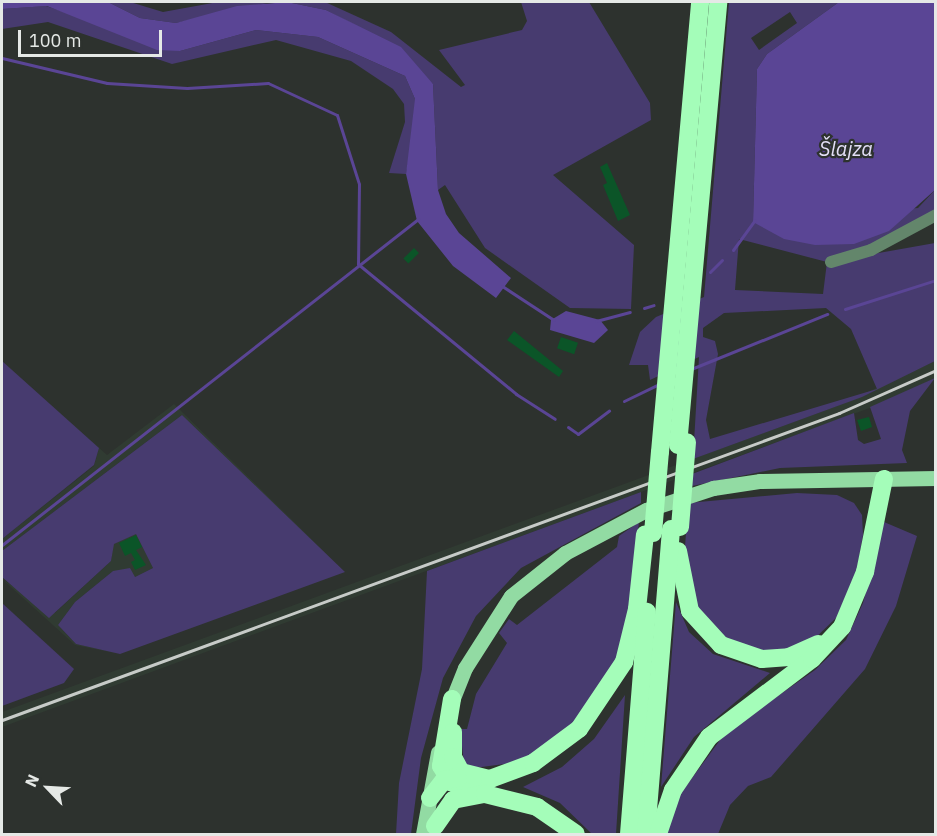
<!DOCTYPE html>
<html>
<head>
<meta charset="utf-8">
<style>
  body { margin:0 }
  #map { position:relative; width:937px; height:836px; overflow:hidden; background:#2d322e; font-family:"IBM Plex Sans",sans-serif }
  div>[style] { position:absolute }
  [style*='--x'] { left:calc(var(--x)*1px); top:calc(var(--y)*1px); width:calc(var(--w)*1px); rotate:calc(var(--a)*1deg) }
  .built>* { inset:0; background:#303b32 }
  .green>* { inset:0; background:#473b6f }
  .water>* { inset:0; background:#5a4595 }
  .stream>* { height:3px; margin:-1.5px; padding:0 1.5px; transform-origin:1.5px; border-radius:1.5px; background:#5a4595 }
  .building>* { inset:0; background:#0b5528; transform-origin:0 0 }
  .minor>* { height:12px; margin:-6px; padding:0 6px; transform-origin:6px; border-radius:6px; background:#63866b }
  .major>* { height:15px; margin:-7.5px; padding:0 7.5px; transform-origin:7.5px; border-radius:7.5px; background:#92dba3 }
  .highway>* { height:18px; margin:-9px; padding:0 9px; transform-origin:9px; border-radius:9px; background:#a4fdb9 }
  .rail>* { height:3px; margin:-1.5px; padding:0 1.5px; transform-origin:1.5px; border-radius:1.5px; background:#c7cbc8 }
  .highway-bridge>* { height:18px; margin:-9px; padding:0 9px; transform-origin:9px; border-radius:9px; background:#a4fdb9 }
  span { translate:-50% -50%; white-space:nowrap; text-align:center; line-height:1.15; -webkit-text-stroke:4.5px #2d322e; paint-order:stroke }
  .water-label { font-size:20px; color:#e3dff6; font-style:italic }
  .frame { position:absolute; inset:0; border:3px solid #e5e9e6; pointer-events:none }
  .north { position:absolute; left:18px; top:758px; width:60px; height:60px; -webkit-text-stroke:4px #2d322e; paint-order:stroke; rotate:295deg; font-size:16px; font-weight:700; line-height:24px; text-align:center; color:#e5e9e6 }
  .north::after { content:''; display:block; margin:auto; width:21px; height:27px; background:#e5e9e6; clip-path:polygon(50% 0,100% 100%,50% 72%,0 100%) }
  .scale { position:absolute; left:18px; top:30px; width:144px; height:27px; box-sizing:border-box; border:3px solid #e5e9e6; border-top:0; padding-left:8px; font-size:18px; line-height:21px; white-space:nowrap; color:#e5e9e6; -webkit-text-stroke:4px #2d322e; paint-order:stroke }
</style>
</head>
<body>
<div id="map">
  <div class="built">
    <div style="clip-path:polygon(2px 360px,107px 455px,174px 404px,345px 572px,182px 415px,2px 551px,2px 539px,94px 466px,99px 448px)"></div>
    <div style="clip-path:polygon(935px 361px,935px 378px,886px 402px,2px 727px,2px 712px,837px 406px)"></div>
    <div style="clip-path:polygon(136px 533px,153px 568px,135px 577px,113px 571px,75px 602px,58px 625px,76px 644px,120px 654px,75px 645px,2px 579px,55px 613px,111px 561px,113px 544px)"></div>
  </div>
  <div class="green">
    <div style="clip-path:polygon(108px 2px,130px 2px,163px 12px,218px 2px,272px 2px,176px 23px,140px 18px)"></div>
    <div style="clip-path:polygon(287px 2px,325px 2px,391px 32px,461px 87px,465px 85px,439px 50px,522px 30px,527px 21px,521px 2px,589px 2px,650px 103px,651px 120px,553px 175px,634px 245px,631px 309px,570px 308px,485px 248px,445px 185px,438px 190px,433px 84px,353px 24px,326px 10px)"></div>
    <div style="clip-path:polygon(evenodd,729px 2px,839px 2px,767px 54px,757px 69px,753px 222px,918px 208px,935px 190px,935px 217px,873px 254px,935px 243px,935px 361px,862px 397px,693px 459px,699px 357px,650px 380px,648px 365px,629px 365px,640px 332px,656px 317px,704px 297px,729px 2px,790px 12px,797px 23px,759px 50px,751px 38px,790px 12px,729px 2px,739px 239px,827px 262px,823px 294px,735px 290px,739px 239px,729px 2px,826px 308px,851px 329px,877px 389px,710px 439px,706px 420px,718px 354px,715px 341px,703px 337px,703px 328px,724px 313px,826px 308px)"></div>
    <div style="clip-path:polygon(46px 6px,180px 51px,256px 30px,318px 37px,405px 76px,415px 99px,415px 122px,406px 174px,389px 173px,405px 122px,404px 104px,393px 89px,351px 61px,276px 40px,172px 64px,48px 22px,2px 29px,2px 9px)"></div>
    <div style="clip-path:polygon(2px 361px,99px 448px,94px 465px,2px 539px)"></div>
    <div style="clip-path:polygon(935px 378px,910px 411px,902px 450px,907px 463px,780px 468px,692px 486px,692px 474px,854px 413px,858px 440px,864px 444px,881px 439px,870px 407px)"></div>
    <div style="clip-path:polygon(182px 415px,345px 572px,120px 654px,76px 644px,58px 625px,75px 602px,113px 571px,130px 568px,135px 577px,153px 568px,136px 534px,114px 544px,111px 561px,49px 618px,2px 577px,2px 551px)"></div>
    <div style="clip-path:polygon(641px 492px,641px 503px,521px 568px,476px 616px,443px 678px,421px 758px,411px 834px,396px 834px,399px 783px,422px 669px,427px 571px)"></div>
    <div style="clip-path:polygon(797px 493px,837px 495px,854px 503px,862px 515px,863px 535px,857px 569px,837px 617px,810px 643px,773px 654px,739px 648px,698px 615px,684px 562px,688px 503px)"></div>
    <div style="clip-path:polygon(639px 522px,626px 638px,609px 678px,583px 715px,549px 746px,512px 763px,474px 768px,464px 763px,460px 729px,467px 729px,476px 694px,507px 643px,499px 633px,509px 619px,517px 625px,617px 547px,619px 536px)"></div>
    <div style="clip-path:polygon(884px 522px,917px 536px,896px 606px,865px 669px,771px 777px,748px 786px,730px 805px,718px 834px,667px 834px,678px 797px,726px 732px,815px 670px,846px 640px,863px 603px)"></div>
    <div style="clip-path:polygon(676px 602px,689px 632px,713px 654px,770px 673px,694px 737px,661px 787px)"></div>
    <div style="clip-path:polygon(2px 603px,74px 669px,64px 683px,2px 706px)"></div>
    <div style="clip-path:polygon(625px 695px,616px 834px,592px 834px,560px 803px,523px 787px,562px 767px,594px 739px)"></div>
  </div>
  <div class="water">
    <div style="clip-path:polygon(2px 2px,108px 2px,140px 18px,176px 23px,237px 6px,287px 2px,326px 10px,401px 47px,433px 84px,438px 190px,446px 214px,459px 233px,511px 278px,496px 298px,453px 266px,417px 221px,406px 174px,415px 99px,405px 76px,318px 37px,256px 30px,180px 51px,157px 50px,47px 6px,2px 9px)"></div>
    <div style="clip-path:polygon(839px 2px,935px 2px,935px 190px,889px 231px,854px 244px,815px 245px,784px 239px,753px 222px,757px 69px,767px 54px)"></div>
    <div style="clip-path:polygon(566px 311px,600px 320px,608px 330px,594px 343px,550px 330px,551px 320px)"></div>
  </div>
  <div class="stream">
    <div style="--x:2;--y:58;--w:108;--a:13.4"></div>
    <div style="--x:107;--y:83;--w:80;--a:3.6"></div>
    <div style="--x:187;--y:88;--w:81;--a:-3.5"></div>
    <div style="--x:268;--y:83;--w:76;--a:24.9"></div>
    <div style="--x:337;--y:115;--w:72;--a:72.3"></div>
    <div style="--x:359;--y:184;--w:80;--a:90.7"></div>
    <div style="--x:358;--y:264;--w:205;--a:39.4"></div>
    <div style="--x:516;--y:394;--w:46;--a:32.7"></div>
    <div style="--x:733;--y:250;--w:37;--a:-54"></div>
    <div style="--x:710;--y:272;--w:17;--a:-45"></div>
    <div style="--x:502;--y:286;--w:62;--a:33.2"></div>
    <div style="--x:644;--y:308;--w:10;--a:-17"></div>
    <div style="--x:845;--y:309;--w:96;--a:-17.7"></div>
    <div style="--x:596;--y:321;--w:35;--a:-15"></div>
    <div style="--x:691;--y:369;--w:147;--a:-22"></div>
    <div style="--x:624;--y:401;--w:41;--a:-25.9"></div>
    <div style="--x:568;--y:427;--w:12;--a:35"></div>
    <div style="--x:578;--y:434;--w:39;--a:-37"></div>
    <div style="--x:2;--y:545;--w:529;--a:-38.08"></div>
  </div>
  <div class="building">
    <div style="clip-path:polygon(607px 163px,630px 215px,618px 221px,603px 185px,607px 183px,600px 167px)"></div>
    <div style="left:414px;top:248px;width:7px;height:15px;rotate:45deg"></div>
    <div style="clip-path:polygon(514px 331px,563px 371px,559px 377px,507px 340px)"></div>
    <div style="left:561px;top:337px;width:18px;height:12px;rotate:19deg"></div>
    <div style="clip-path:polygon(869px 417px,872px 427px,861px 431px,857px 420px)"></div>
    <div style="clip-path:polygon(136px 535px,142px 547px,136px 550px,146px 565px,135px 570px,131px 562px,135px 560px,131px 553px,125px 556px,119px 543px)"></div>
  </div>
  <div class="minor">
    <div style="--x:831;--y:262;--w:42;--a:-16.7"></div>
    <div style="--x:871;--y:250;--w:74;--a:-28.3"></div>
  </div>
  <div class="major">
    <div style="--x:449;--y:708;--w:43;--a:-68.2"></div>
    <div style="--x:465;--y:668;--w:85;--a:-57.4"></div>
    <div style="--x:511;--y:596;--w:69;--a:-38.5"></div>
    <div style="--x:565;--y:553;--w:92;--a:-28"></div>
    <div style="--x:646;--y:510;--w:71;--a:-18.2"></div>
    <div style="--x:713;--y:488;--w:48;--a:-8.5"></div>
    <div style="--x:760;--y:481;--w:176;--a:-1"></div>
    <div style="--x:423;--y:834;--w:83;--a:-79.6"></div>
  </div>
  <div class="highway">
    <div style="--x:678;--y:445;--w:445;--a:-84.8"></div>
    <div style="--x:660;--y:452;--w:452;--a:-84.9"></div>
    <div style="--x:678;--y:551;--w:61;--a:78.7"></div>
    <div style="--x:690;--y:611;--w:46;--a:47.6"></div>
    <div style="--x:721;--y:645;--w:43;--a:18.9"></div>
    <div style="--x:762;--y:659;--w:27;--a:-4"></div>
    <div style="--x:789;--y:657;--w:32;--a:-24"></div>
    <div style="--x:452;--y:699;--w:68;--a:99.3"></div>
    <div style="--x:441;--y:766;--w:19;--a:58"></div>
    <div style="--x:451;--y:782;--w:28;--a:21"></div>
    <div style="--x:453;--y:732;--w:25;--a:90"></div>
    <div style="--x:453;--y:757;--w:17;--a:62"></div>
    <div style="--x:461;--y:772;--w:30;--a:14"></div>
    <div style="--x:490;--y:779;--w:46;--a:-20.4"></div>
    <div style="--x:533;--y:763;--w:57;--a:-36.5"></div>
    <div style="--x:579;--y:729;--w:81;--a:-56.1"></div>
    <div style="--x:624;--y:662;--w:55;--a:-76.2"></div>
    <div style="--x:637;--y:609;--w:75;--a:-83.9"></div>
    <div style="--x:430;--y:798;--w:23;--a:-52"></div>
    <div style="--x:444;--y:780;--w:14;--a:-8"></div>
    <div style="--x:435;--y:826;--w:32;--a:-55"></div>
    <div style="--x:453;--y:800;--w:33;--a:-11"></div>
    <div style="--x:485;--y:794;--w:54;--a:14"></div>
    <div style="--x:537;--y:807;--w:47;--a:34.7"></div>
    <div style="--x:629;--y:834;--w:223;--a:-85.4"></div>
    <div style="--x:646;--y:834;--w:306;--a:-85.3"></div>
    <div style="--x:658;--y:834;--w:46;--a:-71.2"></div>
    <div style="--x:673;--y:790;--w:64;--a:-55.8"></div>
    <div style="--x:709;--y:737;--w:129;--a:-37.1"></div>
    <div style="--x:812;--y:659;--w:44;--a:-46.8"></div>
    <div style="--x:842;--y:627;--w:60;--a:-67.3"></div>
    <div style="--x:865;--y:572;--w:95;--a:-78.5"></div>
  </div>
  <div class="rail">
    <div style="--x:2;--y:720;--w:892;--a:-20.14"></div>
    <div style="--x:839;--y:413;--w:106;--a:-23.9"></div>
  </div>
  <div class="highway-bridge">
    <div style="--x:680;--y:527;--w:85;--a:-85.3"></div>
    <div style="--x:653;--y:533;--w:81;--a:-85.1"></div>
  </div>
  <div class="water-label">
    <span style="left:846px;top:148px">Šlajza</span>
  </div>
  <div class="frame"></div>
  <div class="north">N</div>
  <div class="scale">100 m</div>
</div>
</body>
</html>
